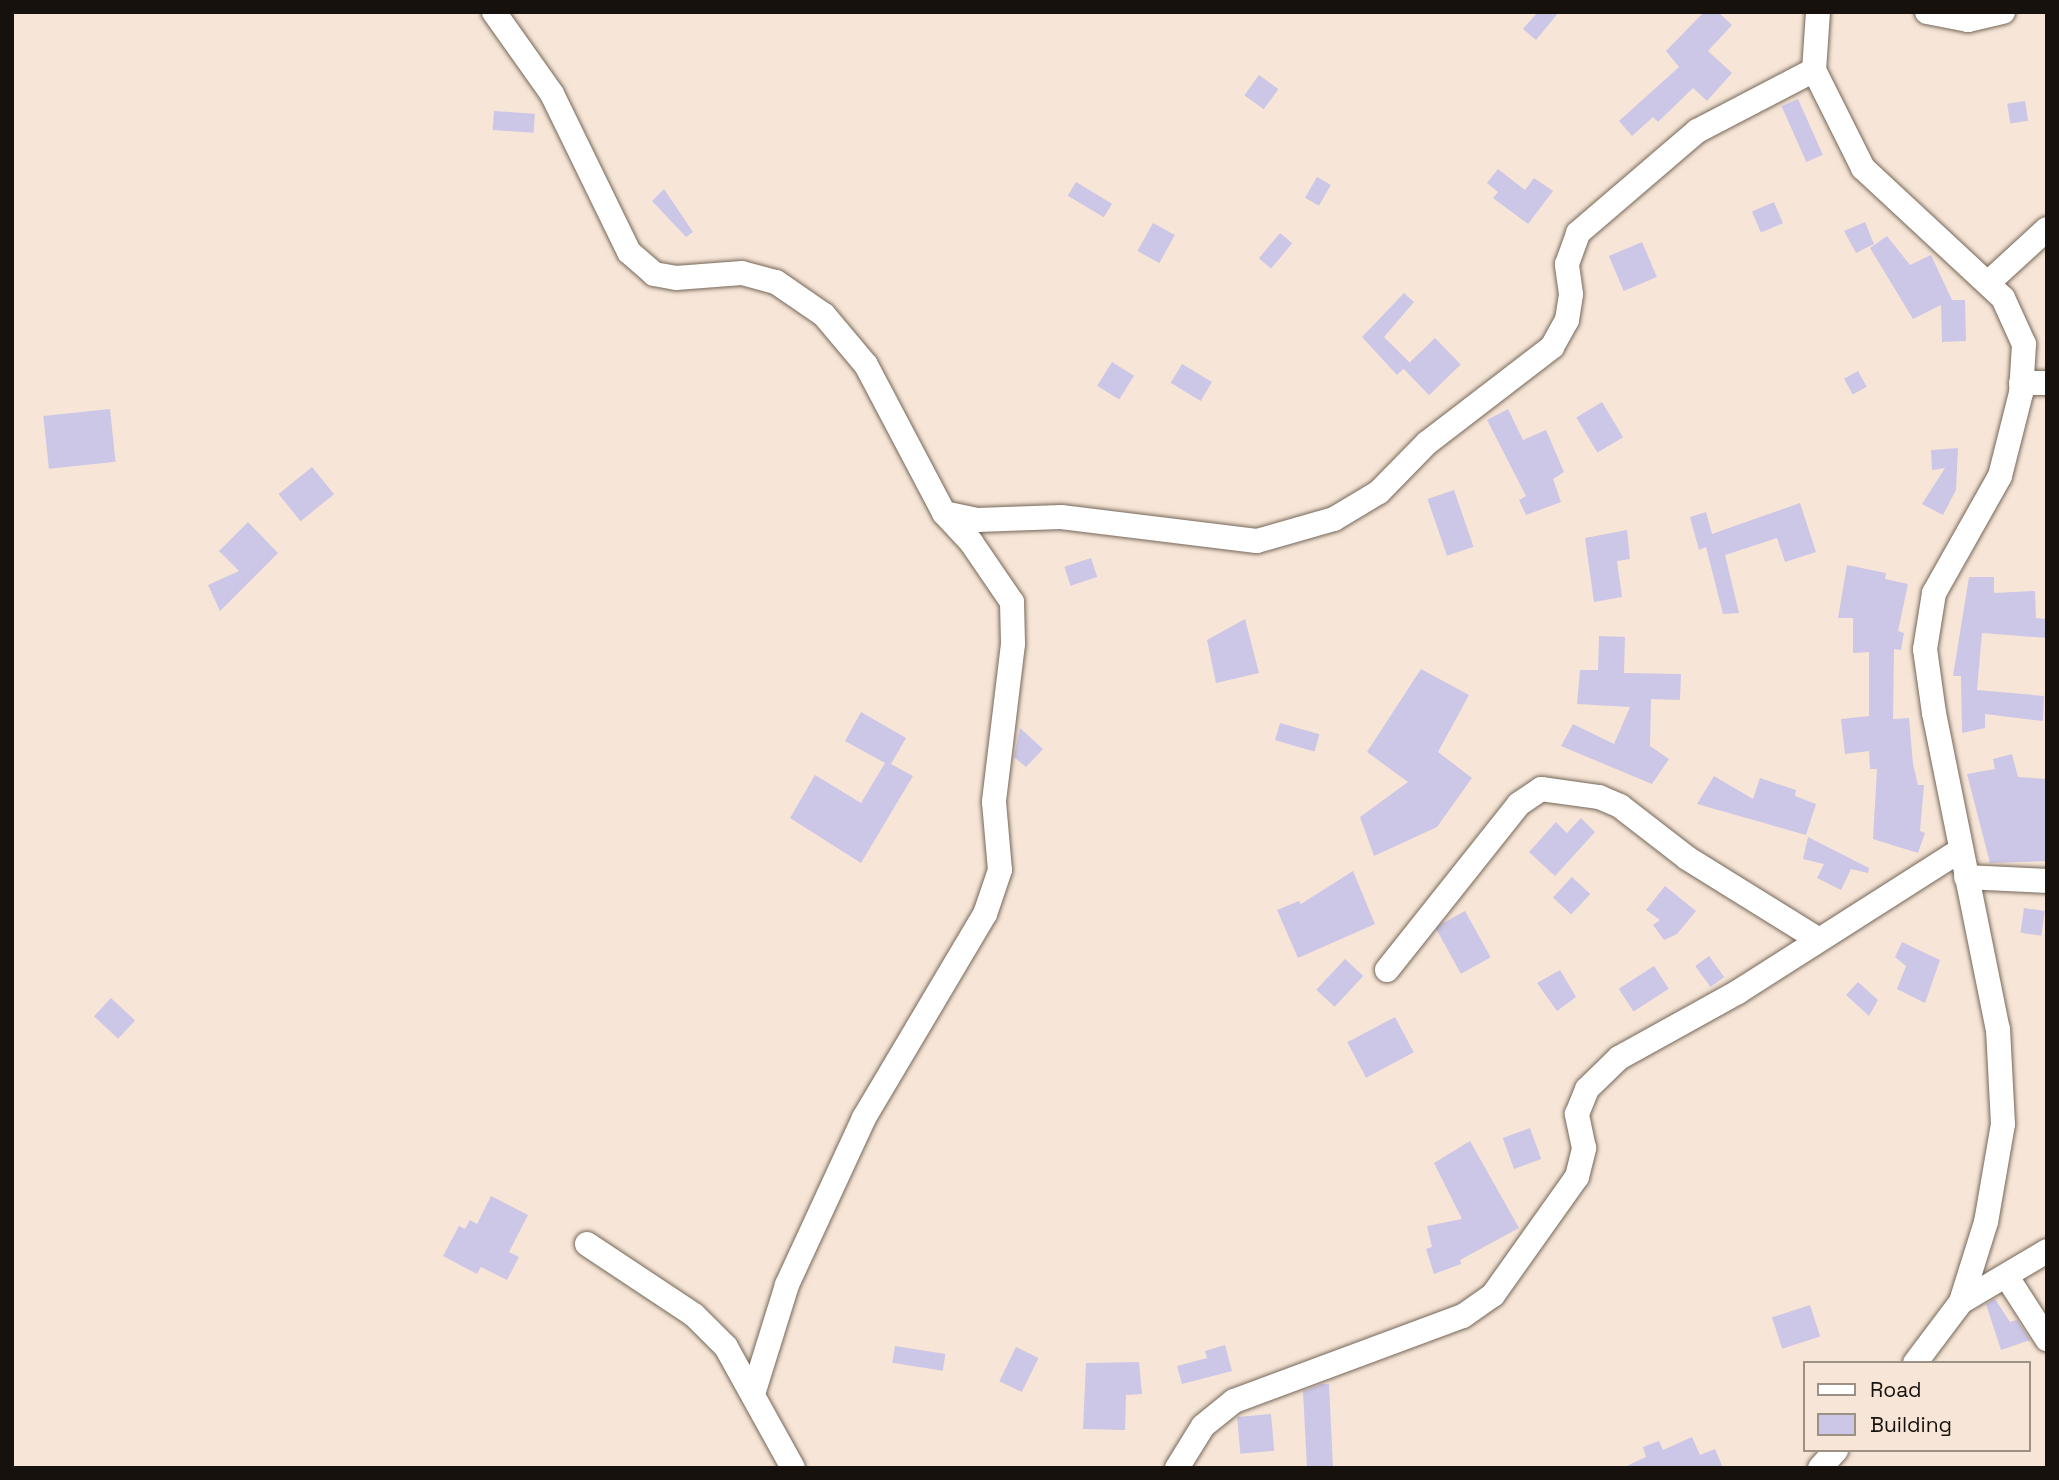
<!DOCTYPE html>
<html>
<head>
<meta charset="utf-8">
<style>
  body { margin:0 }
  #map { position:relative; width:2059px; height:1480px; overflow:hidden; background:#f7e6d7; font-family:"Space Grotesk",sans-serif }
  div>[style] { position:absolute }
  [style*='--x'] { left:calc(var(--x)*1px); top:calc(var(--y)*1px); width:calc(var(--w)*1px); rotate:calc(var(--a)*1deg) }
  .building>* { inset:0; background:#ccc6e7; transform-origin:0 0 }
  .roads { filter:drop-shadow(0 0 2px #756759) drop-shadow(0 0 2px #756759) }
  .minor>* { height:24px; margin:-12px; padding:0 12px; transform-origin:12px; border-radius:12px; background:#fff }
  span { translate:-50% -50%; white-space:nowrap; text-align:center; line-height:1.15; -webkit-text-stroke:7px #f7e6d7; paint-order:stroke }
  .frame { position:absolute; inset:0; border:14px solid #16110c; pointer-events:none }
  .legend { position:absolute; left:1803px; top:1361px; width:228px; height:91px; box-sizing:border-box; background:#f7e6d7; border:2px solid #9d9186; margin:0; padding:9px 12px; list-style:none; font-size:21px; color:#16110c }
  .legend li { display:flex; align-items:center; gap:14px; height:35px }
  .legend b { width:35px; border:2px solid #9d9186 }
</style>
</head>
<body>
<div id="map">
  <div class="building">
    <div style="clip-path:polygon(1538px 12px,1559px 12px,1536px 40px,1523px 29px)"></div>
    <div style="clip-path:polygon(1704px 12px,1718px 12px,1732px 25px,1708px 51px,1732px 73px,1707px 101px,1693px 88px,1658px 122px,1653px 117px,1632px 136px,1619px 121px,1679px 67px,1666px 51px)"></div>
    <div style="left:1259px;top:75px;width:24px;height:25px;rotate:36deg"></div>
    <div style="left:1798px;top:99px;width:61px;height:18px;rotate:66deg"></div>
    <div style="left:2025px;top:101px;width:20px;height:18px;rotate:81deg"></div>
    <div style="left:494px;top:111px;width:41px;height:19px;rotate:4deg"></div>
    <div style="clip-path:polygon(1498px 169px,1525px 190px,1534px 178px,1553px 191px,1528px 224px,1493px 198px,1498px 192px,1487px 183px)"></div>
    <div style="left:1317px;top:177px;width:16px;height:24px;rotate:30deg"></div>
    <div style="left:1076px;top:182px;width:42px;height:16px;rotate:31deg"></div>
    <div style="clip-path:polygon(664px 189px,693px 232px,686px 237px,652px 201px)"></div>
    <div style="left:1774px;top:202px;width:23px;height:24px;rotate:67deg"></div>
    <div style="clip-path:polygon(1865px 222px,1874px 244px,1856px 253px,1844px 231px)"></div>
    <div style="left:1153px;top:223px;width:25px;height:32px;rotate:29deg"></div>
    <div style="left:1280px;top:233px;width:16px;height:33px;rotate:40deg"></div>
    <div style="clip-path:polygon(1887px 236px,1910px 265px,1931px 255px,1952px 300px,1965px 300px,1966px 341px,1942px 342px,1941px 305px,1913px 319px,1870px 248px)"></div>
    <div style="left:1642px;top:242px;width:38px;height:36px;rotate:67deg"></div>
    <div style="clip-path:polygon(1404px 293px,1414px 302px,1384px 337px,1410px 363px,1397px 375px,1362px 337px)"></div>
    <div style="left:1435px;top:338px;width:37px;height:44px;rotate:46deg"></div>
    <div style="left:1112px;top:362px;width:26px;height:28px;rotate:32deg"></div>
    <div style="left:1182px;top:364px;width:35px;height:22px;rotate:31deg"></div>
    <div style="left:1858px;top:371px;width:18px;height:16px;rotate:61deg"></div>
    <div style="left:1602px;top:402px;width:41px;height:30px;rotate:59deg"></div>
    <div style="left:110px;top:409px;width:53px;height:67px;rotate:84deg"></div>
    <div style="clip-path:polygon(1508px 409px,1523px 440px,1546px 430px,1564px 472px,1553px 479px,1561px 502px,1526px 515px,1519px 500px,1526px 496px,1487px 420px)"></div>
    <div style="clip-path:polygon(1958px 448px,1956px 490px,1943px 515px,1922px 504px,1945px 468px,1932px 470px,1931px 450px)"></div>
    <div style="left:312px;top:467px;width:35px;height:43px;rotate:51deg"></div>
    <div style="left:1454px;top:490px;width:60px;height:28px;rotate:71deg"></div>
    <div style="clip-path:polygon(1800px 503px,1816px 552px,1785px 562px,1777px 538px,1725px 555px,1739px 613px,1723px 614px,1706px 547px,1699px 550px,1690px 517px,1706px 512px,1712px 534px)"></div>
    <div style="clip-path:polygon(248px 522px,278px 553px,220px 611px,208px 585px,239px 571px,219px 551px)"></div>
    <div style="clip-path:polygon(1627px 530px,1630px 559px,1617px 561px,1622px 597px,1594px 602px,1585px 538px)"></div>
    <div style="left:1091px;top:558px;width:20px;height:28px;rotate:72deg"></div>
    <div style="clip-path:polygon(1847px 565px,1886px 573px,1885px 579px,1908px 584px,1898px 631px,1904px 633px,1901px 650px,1894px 649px,1893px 719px,1909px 718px,1913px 764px,1918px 785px,1924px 785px,1920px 831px,1925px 833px,1918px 853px,1873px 839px,1877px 769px,1870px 769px,1869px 751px,1845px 754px,1841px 719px,1869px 716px,1869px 652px,1853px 653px,1853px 618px,1838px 618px)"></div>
    <div style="clip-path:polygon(1969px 577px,1994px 577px,1994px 593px,2035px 591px,2036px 618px,2047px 619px,2047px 638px,1982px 633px,1977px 690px,2044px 696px,2043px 721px,1985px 714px,1985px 728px,1962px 733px,1961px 676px,1953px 676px)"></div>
    <div style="clip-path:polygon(1245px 619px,1259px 673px,1216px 683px,1207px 640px)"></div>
    <div style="clip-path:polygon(1599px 636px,1625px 637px,1624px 673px,1681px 674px,1680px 700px,1651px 699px,1650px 746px,1669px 759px,1652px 784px,1561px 746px,1573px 724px,1614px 744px,1630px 707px,1577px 704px,1580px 670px,1598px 670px)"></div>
    <div style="clip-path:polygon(1421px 669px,1469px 695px,1438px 752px,1472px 778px,1437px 827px,1374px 856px,1360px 817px,1408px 782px,1367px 752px)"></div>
    <div style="clip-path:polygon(861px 712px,906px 738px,891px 764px,913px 776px,861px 863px,790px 818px,815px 775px,861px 803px,885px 763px,845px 741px)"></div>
    <div style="left:1280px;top:723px;width:41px;height:18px;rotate:16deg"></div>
    <div style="clip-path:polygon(1020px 728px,1043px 749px,1026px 767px,1014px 757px)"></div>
    <div style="clip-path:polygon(2012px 754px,2018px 777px,2047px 779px,2047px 861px,1990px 863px,1967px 774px,1995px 769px,1993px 759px)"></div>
    <div style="clip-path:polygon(1714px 776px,1753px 799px,1760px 778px,1796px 790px,1795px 796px,1816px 804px,1806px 835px,1697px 804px)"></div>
    <div style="clip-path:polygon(1581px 818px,1595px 832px,1555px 876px,1529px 852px,1556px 822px,1567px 833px)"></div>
    <div style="clip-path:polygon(1808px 837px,1869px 868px,1868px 873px,1851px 869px,1841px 890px,1817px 878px,1824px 864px,1803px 859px)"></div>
    <div style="clip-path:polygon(1353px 871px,1375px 924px,1298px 958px,1277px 910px,1299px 901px,1301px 904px)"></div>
    <div style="left:1572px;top:877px;width:25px;height:28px;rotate:43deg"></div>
    <div style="clip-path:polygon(1665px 886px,1696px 911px,1677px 934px,1664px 940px,1653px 925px,1660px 920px,1646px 910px)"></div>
    <div style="left:2024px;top:908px;width:21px;height:25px;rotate:8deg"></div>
    <div style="left:1465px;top:911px;width:53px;height:34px;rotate:61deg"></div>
    <div style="clip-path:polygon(1902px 942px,1940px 960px,1925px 1003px,1897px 989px,1906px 966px,1895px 957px)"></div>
    <div style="left:1709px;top:956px;width:26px;height:17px;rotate:54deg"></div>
    <div style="left:1345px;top:959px;width:25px;height:42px;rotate:43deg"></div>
    <div style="left:1654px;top:966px;width:27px;height:42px;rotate:57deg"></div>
    <div style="clip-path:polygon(1560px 970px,1576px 997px,1557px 1011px,1537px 983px)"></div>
    <div style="clip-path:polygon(1858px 982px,1878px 1000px,1869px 1016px,1846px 995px)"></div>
    <div style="left:111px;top:998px;width:33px;height:25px;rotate:43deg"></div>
    <div style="left:1395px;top:1017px;width:40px;height:54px;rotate:62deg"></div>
    <div style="left:1530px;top:1128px;width:33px;height:29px;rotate:70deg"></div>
    <div style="clip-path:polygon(1470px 1141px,1519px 1228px,1460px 1260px,1461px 1264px,1434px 1274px,1426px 1249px,1432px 1247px,1427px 1226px,1462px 1219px,1434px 1163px)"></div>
    <div style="clip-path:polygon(491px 1196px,528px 1215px,509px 1252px,519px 1257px,507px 1280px,481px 1267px,477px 1274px,443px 1256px,459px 1226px,465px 1229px,470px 1220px,477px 1224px)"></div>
    <div style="clip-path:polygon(1995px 1299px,2010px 1322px,2017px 1320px,2030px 1340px,2001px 1350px,1986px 1304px)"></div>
    <div style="left:1810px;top:1305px;width:33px;height:40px;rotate:72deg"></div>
    <div style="clip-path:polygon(1225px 1345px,1232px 1371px,1182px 1384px,1177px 1366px,1207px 1358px,1205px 1351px)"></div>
    <div style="left:895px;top:1346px;width:51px;height:17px;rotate:9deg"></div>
    <div style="left:1016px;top:1347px;width:25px;height:38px;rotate:26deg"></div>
    <div style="clip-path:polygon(1139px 1362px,1142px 1394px,1126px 1395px,1125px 1430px,1083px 1429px,1086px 1363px)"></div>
    <div style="clip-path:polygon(1322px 1384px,1329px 1384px,1333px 1468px,1307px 1468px,1303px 1391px)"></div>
    <div style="left:1271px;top:1414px;width:37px;height:34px;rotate:85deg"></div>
    <div style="clip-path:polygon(1692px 1437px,1700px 1455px,1715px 1449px,1723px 1468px,1622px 1468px,1646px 1457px,1643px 1447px,1659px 1441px,1663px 1450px)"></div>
  </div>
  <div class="roads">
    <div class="minor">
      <div style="--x:494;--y:12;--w:100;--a:54.7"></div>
      <div style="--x:552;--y:94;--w:176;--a:64"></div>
      <div style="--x:629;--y:252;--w:33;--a:41"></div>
      <div style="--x:654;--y:274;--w:22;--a:10"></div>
      <div style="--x:676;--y:278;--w:66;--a:-4.3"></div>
      <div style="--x:742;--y:273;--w:35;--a:15"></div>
      <div style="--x:776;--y:282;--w:58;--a:34.5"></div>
      <div style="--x:824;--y:315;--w:65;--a:50"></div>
      <div style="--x:866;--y:365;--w:167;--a:62.2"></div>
      <div style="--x:944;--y:513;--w:40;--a:47"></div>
      <div style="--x:971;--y:542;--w:73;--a:55.7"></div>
      <div style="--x:1012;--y:602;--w:42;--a:88.6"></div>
      <div style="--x:1013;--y:644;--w:159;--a:96.9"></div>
      <div style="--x:994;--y:802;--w:68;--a:85"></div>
      <div style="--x:1000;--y:870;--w:46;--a:108.8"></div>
      <div style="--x:985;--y:914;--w:237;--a:120.7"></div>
      <div style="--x:864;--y:1118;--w:184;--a:114.8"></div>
      <div style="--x:787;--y:1285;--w:111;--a:107.3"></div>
      <div style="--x:1818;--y:12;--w:58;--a:93.9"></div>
      <div style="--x:1814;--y:70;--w:110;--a:63.4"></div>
      <div style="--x:1863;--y:168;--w:191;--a:42.9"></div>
      <div style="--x:2003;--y:298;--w:51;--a:65.5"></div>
      <div style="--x:2024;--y:344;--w:49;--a:93.5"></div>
      <div style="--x:2021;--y:393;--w:86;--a:104.2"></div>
      <div style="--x:2000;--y:476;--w:134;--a:119.4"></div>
      <div style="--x:1934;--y:593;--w:57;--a:99.1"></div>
      <div style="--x:1925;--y:649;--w:65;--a:82"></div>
      <div style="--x:1934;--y:713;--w:322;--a:78.6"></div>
      <div style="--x:1998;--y:1029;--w:95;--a:87"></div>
      <div style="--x:2003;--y:1124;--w:99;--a:99.8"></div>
      <div style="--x:1986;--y:1222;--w:84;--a:107.4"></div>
      <div style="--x:1961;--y:1302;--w:76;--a:127"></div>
      <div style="--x:1927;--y:12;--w:42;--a:11"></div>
      <div style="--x:1968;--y:20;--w:36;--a:-13"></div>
      <div style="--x:1988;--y:283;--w:80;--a:-42.5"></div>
      <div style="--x:2021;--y:383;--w:26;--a:0"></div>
      <div style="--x:944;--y:513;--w:34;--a:12"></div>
      <div style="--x:977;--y:520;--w:84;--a:-2"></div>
      <div style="--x:1061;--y:517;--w:197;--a:7"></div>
      <div style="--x:1257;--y:541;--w:80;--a:-15.9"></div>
      <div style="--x:1334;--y:519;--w:52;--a:-31"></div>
      <div style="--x:1379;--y:492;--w:69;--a:-45.6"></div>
      <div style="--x:1427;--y:443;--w:158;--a:-37.5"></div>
      <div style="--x:1552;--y:347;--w:31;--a:-61"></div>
      <div style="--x:1567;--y:320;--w:26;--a:-81"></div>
      <div style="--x:1571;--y:294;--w:30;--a:-98"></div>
      <div style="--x:1567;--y:264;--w:33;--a:-70"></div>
      <div style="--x:1578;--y:233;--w:157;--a:-40.6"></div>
      <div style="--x:1697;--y:131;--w:132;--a:-27.5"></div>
      <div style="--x:1966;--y:877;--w:81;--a:2.8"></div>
      <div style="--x:1387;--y:970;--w:212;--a:-51.5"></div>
      <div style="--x:1519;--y:804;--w:27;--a:-34"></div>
      <div style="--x:1541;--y:789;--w:59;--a:7.9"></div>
      <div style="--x:1599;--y:797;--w:23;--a:23"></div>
      <div style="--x:1620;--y:806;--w:85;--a:37.8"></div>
      <div style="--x:1687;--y:858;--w:155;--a:31.8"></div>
      <div style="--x:587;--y:1244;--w:128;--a:33.6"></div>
      <div style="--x:694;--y:1315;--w:45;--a:45"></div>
      <div style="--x:726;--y:1347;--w:138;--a:61"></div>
      <div style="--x:2007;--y:1277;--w:74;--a:57.2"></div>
      <div style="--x:1961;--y:1302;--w:100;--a:-30.7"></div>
      <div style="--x:1177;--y:1468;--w:49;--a:-58.2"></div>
      <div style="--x:1203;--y:1426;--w:40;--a:-39"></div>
      <div style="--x:1234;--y:1401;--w:244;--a:-20.4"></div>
      <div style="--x:1463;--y:1316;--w:37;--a:-35"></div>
      <div style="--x:1493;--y:1295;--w:145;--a:-54.6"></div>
      <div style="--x:1577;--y:1177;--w:30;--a:-76"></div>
      <div style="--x:1584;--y:1148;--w:35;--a:-102"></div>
      <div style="--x:1577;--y:1114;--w:27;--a:-68"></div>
      <div style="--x:1587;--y:1089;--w:45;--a:-44.1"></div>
      <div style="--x:1619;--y:1058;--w:136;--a:-29"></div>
      <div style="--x:1738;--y:992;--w:264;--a:-32.5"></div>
      <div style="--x:1820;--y:1468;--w:24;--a:-48"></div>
    </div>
  </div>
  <div class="frame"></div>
  <ul class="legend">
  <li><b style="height:9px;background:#fff"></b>Road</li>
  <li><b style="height:19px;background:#ccc6e7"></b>Building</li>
  </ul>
</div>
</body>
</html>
